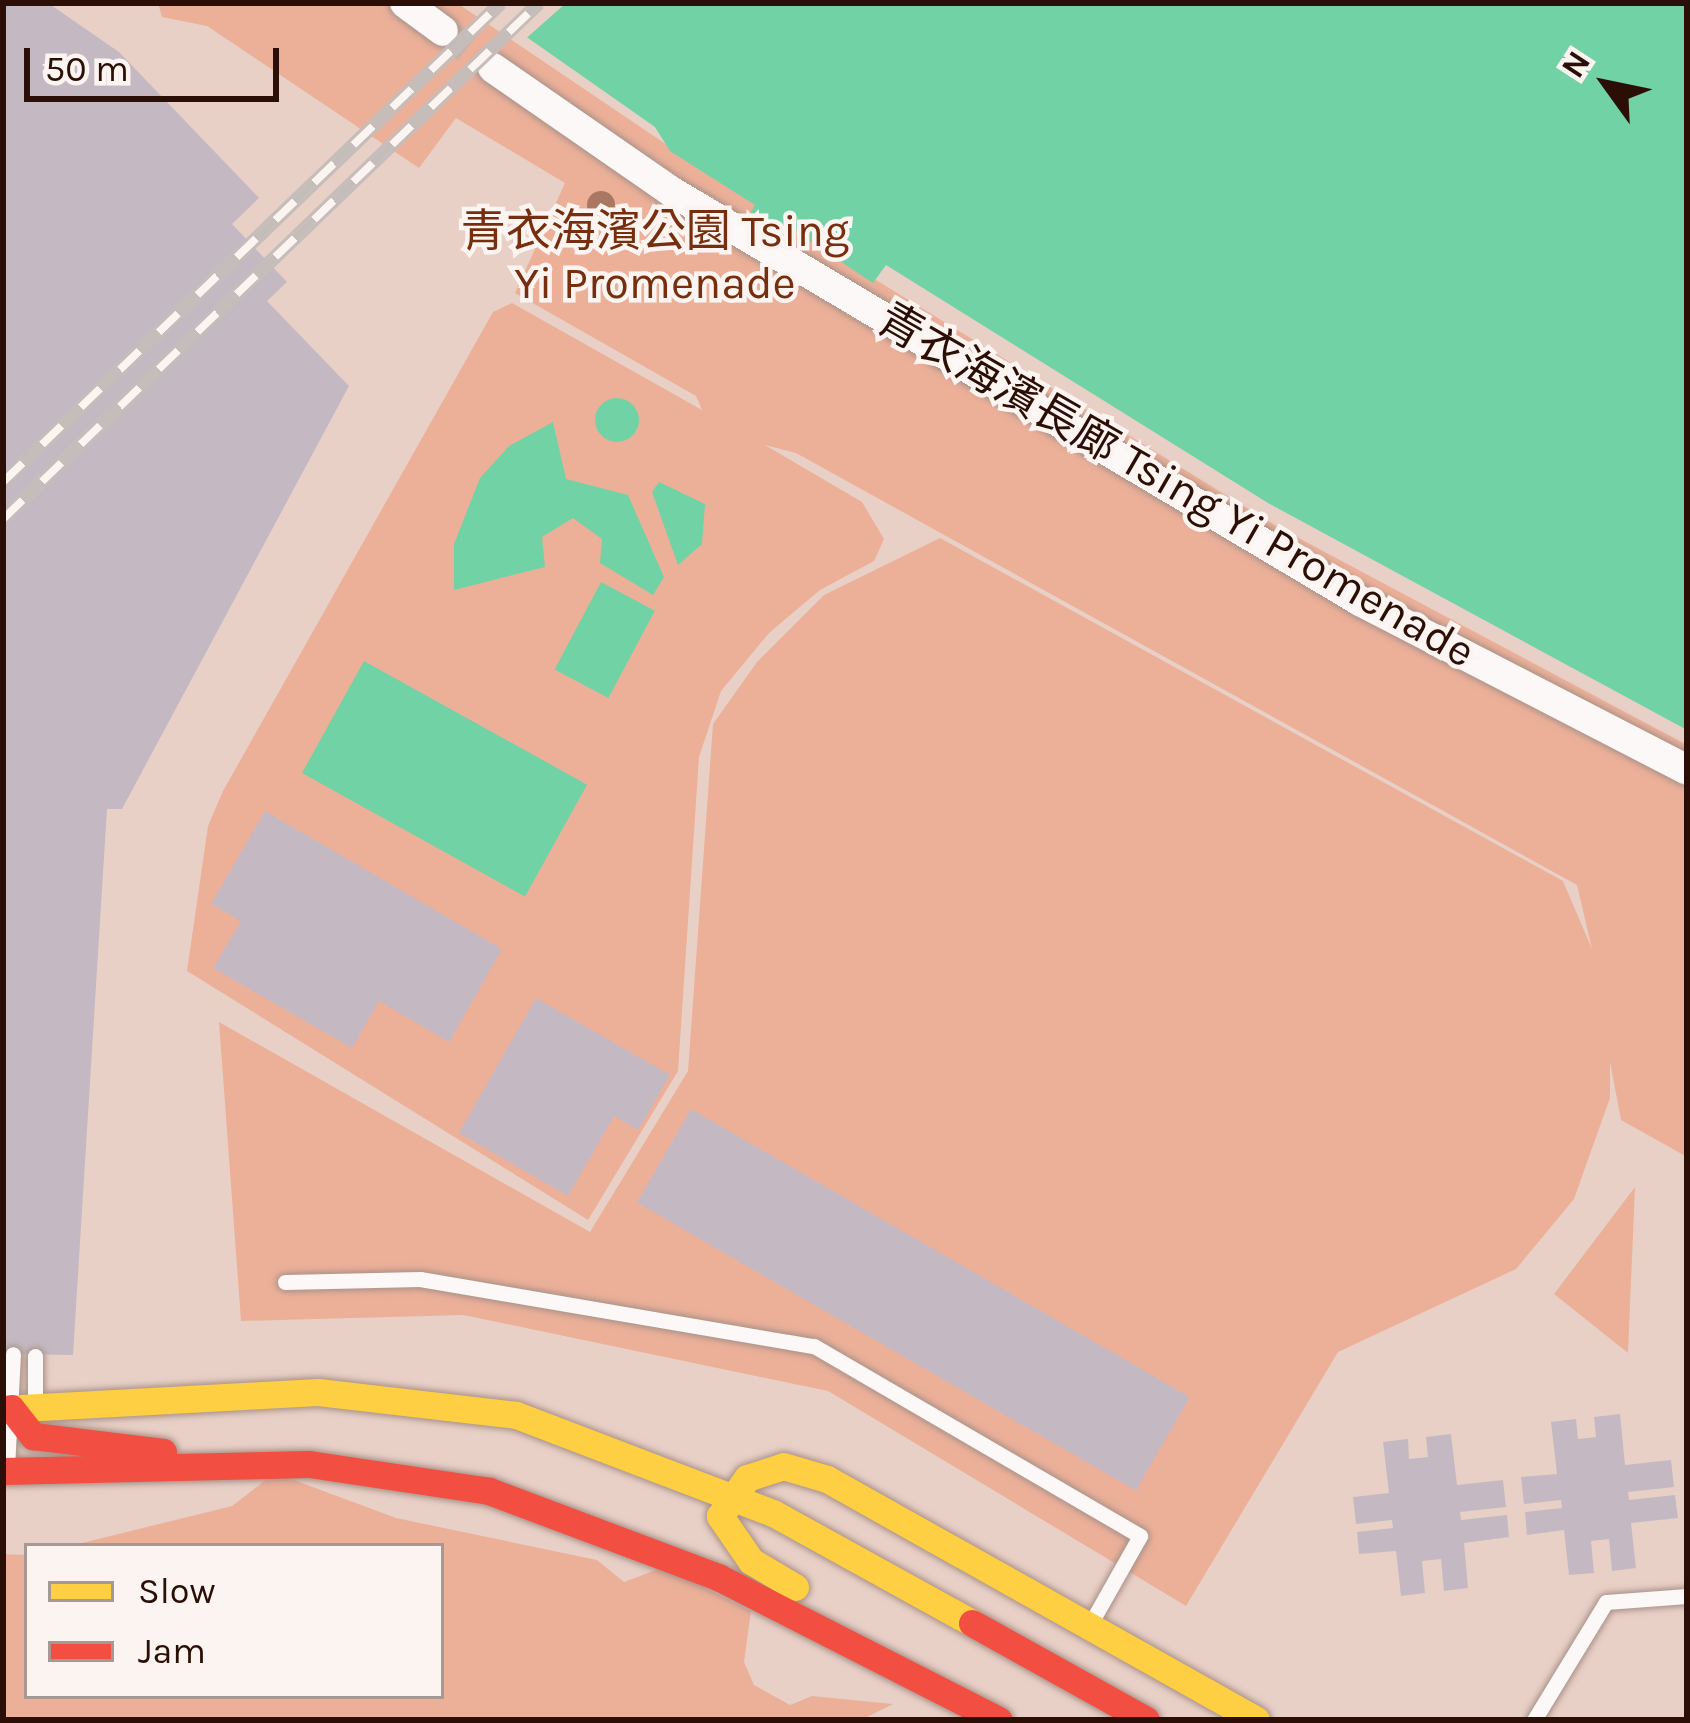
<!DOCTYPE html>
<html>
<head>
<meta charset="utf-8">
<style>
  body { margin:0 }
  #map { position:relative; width:1690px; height:1723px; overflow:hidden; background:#e9d0c7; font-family:Karla,"Noto Sans TC",sans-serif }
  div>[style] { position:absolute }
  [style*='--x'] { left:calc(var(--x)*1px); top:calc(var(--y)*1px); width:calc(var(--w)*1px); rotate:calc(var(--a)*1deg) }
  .green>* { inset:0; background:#ecb099 }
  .water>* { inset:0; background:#71d2a5; transform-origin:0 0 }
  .round { border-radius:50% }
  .pier>* { inset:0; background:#e9d0c7 }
  .building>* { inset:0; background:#c4b9c2; transform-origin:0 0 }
  .street-tunnel>* { height:30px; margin-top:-15px; transform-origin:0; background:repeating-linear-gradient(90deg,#ccb3aa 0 30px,transparent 0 45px) }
  .roads { filter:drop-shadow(0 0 3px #a99188) drop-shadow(0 0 3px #a99188) }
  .lane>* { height:15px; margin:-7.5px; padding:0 7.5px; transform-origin:7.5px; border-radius:7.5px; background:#fcf8f7 }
  .street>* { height:30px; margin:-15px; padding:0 15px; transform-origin:15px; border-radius:15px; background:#fcf8f7 }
  .slow>* { height:27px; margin:-13.5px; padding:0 13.5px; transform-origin:13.5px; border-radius:13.5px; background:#ffcf43 }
  .jam>* { height:27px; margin:-13.5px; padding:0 13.5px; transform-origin:13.5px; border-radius:13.5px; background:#f24e42 }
  .rail>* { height:14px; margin-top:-7px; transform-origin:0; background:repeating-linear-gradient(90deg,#fcf4f1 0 27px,#c4bdba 0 54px); box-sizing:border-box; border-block:3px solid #c4bdba }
  .trees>* { width:28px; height:28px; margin:-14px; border-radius:50%; background:#aa7762 }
  span { translate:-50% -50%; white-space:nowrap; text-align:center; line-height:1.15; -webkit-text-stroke:9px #fcf4f1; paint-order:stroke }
  .park-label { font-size:45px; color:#772e0f }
  .street-label { font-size:45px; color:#2b0f06 }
  .frame { position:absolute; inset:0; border:6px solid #2b0f06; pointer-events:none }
  .legend { position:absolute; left:24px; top:1543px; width:420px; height:156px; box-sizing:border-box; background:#fcf4f1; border:3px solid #a89893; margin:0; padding:15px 21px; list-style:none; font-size:36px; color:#2b0f06 }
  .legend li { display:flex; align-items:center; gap:24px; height:60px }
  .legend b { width:60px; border:3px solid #a89893 }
  .north { position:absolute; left:1546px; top:24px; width:120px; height:120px; -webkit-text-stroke:9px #fcf4f1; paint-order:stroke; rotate:303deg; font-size:33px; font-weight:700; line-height:48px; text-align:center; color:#2b0f06 }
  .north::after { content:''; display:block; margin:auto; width:42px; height:54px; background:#2b0f06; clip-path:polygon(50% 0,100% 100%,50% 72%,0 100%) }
  .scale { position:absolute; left:24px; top:48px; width:255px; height:54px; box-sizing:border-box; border:6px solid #2b0f06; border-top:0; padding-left:15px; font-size:36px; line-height:42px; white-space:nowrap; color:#2b0f06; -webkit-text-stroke:9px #fcf4f1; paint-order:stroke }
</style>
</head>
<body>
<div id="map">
  <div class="green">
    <div style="clip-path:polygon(158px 3px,457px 3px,756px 205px,779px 233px,785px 224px,1276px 526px,1687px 745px,1687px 1157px,1621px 1120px,1610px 1062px,1610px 1098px,1574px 1199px,1516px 1269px,1338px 1352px,1186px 1606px,828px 1391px,463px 1315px,241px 1321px,219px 1022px,590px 1232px,688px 1071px,713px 724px,757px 662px,824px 595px,940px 538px,1563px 881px,1592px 949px,1577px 885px,796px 453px,765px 445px,862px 502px,884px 539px,874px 561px,820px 590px,769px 633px,721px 691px,699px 757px,678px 1071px,588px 1220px,187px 971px,208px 826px,223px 791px,493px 312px,512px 303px,702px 410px,696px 396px,515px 293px,565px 183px,456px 118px,419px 168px,207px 26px,162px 17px)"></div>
    <div style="clip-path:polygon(1635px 1187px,1628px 1353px,1554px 1294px)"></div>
    <div style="clip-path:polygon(275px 1473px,396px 1518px,597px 1560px,624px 1582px,664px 1567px,751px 1611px,744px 1662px,754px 1685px,790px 1705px,812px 1696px,893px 1704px,861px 1720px,3px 1720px,3px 1554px,27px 1555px,27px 1696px,441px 1696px,441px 1546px,70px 1546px,232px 1506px)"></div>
  </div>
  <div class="water">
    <div style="clip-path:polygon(478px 3px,1687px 3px,1687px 730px,1268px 503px,886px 265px,873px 283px,786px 225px,779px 233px,750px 214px,755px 205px,670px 151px,655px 127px)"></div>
    <div class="round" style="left:595px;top:398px;width:44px;height:44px"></div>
    <div style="clip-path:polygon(553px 422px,566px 479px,628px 495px,664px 577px,653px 595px,600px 563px,602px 539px,573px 518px,542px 537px,545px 567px,454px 590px,454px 544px,480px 478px,509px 446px)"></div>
    <div style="clip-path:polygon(659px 482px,705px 504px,702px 544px,678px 565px,652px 492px)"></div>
    <div style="left:601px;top:582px;width:61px;height:99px;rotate:28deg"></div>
    <div style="left:364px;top:661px;width:255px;height:128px;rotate:29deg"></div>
  </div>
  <div class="pier">
    <div style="clip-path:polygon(566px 3px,522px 42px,472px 5px,474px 3px)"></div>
  </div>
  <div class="building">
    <div style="clip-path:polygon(3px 3px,48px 3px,119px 52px,259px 198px,232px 224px,287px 282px,267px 301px,349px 386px,122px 809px,107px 809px,73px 1355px,3px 1354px)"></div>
    <div style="clip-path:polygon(265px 811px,502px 949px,449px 1042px,379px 1001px,352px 1048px,213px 968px,241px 921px,211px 904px)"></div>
    <div style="clip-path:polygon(536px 998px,670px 1075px,638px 1130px,614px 1116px,568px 1196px,459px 1133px)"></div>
    <div style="left:691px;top:1109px;width:576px;height:108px;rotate:30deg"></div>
    <div style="clip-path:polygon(1620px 1414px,1625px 1465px,1671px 1460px,1674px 1487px,1628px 1492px,1629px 1500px,1675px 1495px,1678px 1518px,1631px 1523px,1636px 1568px,1612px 1571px,1609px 1539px,1591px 1541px,1594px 1573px,1569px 1575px,1564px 1530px,1527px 1535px,1525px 1512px,1562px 1508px,1561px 1500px,1524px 1504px,1521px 1477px,1557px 1474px,1551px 1422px,1576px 1419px,1578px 1439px,1596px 1437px,1594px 1417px)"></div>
    <div style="clip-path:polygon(1451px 1434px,1457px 1485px,1503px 1480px,1506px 1507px,1460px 1512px,1461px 1520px,1507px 1515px,1509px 1537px,1464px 1543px,1468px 1588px,1444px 1591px,1441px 1559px,1422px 1561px,1425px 1593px,1401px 1596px,1396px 1551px,1359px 1554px,1357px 1532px,1393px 1528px,1392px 1520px,1356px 1524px,1353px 1497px,1389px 1493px,1383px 1442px,1408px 1439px,1409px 1459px,1428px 1457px,1426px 1437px)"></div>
  </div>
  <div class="street-tunnel">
    <div style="--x:443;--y:31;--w:62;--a:36.5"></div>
  </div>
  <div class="roads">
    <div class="lane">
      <div style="--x:285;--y:1282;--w:135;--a:-1.3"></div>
      <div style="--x:420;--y:1279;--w:400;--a:9.7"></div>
      <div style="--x:814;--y:1346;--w:377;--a:30.2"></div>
      <div style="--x:1140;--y:1536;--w:98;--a:119.5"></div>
      <div style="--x:35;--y:1405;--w:49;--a:-90"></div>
      <div style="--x:7;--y:1468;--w:114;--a:-87"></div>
      <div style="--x:1534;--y:1720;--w:138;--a:-58.6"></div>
      <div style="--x:1606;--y:1602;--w:81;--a:-4.2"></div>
    </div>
    <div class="street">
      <div style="--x:405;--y:3;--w:47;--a:36.4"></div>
      <div style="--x:493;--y:68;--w:214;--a:34.7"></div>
      <div style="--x:669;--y:190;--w:804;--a:30.74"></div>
      <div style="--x:1360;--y:601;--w:368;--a:27.3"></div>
    </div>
    <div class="slow">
      <div style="--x:3;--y:1409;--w:315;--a:-3.1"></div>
      <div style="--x:318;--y:1392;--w:199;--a:6.6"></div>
      <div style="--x:516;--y:1415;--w:275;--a:20.9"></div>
      <div style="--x:773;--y:1513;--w:227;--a:28.9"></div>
      <div style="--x:795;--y:1587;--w:51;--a:-149.4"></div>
      <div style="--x:751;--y:1561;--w:55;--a:-124.6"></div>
      <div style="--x:720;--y:1516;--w:47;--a:-54.6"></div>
      <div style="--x:747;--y:1478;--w:38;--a:-18"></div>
      <div style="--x:783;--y:1466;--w:46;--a:16.5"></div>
      <div style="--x:827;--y:1479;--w:492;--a:29.3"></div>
    </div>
    <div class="jam">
      <div style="--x:11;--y:1408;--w:36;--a:52"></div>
      <div style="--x:33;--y:1436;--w:131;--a:7"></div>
      <div style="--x:3;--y:1471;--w:306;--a:-1.3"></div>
      <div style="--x:309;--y:1464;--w:182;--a:8.5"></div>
      <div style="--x:489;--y:1491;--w:245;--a:20.6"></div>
      <div style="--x:718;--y:1577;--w:315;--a:27"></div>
      <div style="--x:972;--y:1623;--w:199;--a:29.1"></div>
    </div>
  </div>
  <div class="rail">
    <div style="--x:3;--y:482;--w:691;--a:-43.89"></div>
    <div style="--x:3;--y:519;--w:744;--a:-43.91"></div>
  </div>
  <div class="trees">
    <div style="left:601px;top:205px"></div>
  </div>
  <div class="park-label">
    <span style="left:655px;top:258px">青衣海濱公園 Tsing<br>Yi Promenade</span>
  </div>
  <div class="street-label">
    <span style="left:1176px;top:486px;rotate:30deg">青衣海濱長廊 Tsing Yi Promenade</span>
  </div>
  <div class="frame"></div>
  <ul class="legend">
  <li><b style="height:15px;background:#ffcf43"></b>Slow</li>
  <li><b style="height:15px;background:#f24e42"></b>Jam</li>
  </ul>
  <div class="north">N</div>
  <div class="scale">50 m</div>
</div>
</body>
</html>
